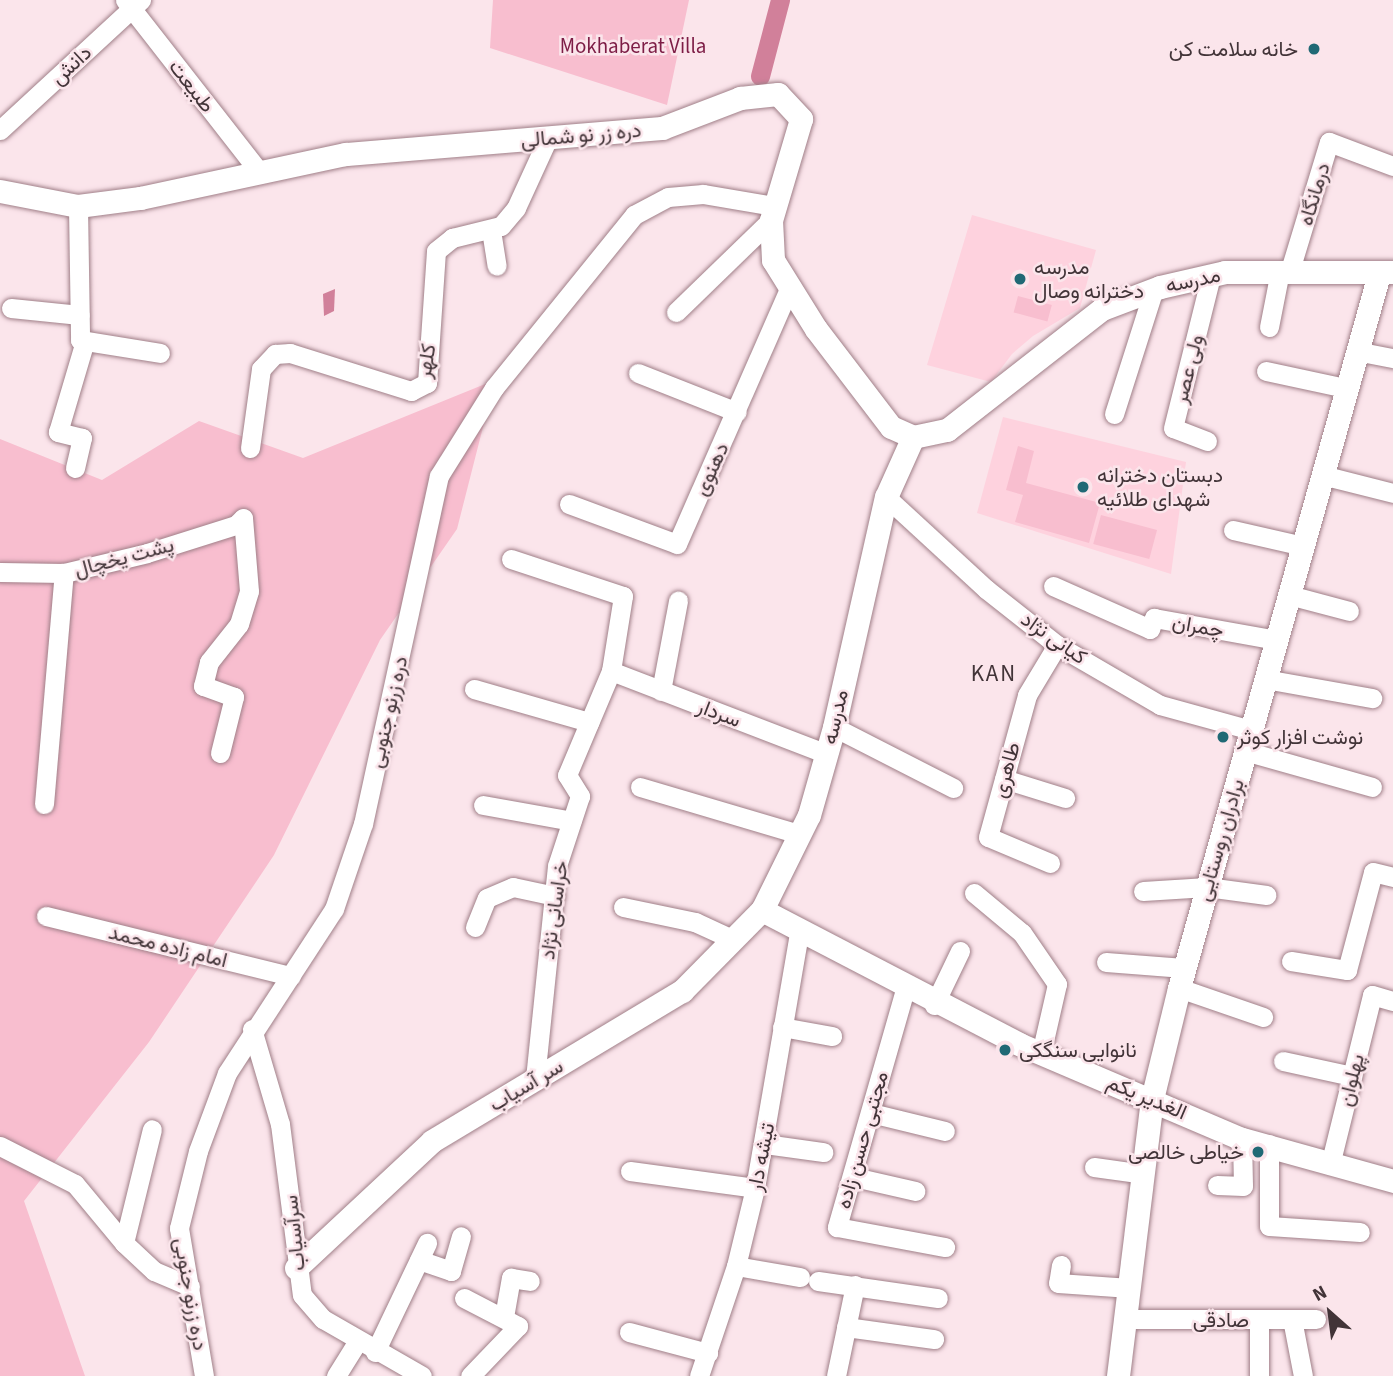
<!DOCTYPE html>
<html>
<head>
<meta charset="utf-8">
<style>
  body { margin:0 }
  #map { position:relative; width:1393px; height:1376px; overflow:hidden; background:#fbe5eb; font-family:"Source Sans 3",Vazirmatn,sans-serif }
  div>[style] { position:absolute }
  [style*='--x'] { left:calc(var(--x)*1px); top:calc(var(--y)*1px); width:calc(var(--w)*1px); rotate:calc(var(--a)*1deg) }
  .built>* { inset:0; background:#fed2de }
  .green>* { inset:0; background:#f8becf; transform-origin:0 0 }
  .water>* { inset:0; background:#d1809a }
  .canal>* { height:19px; margin:-9.5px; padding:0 9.5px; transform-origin:9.5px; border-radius:9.5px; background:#d1809a }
  .roads { filter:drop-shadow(0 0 2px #a07f88) drop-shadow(0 0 2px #a07f88) }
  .minor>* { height:19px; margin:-9.5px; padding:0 9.5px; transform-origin:9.5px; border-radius:9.5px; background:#fff }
  .tertiary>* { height:23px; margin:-11.5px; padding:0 11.5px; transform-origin:11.5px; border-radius:11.5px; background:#fff }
  .dots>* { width:19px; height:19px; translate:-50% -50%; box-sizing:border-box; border:4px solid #fbe5eb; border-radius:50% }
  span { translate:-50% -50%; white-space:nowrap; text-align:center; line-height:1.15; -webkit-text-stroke:5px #fbe5eb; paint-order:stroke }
  .park-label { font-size:21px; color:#7d1d46 }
  .poi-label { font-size:21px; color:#423438 }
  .right { translate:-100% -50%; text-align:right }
  .left { translate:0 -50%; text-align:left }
  .street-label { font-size:21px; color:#423438 }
  .neighbourhood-label { font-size:23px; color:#423438; letter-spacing:2px }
  .north { position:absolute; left:1295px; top:1278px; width:70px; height:70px; -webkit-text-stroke:5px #fbe5eb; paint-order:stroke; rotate:332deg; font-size:19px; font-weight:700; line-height:28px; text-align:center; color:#423438 }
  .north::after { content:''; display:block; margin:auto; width:24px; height:32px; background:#423438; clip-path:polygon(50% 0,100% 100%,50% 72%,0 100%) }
</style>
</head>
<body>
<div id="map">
  <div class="built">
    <div style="clip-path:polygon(972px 215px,1096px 250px,1080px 308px,1033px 336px,1012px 354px,991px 382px,927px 365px)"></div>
    <div style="clip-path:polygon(1003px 417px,1186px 462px,1171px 574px,977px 513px)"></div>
  </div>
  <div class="green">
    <div style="clip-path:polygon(493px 0,689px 0,667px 105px,490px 48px)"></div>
    <div style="left:1018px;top:296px;width:35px;height:17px;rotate:15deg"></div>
    <div style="clip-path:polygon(495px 380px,457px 529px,380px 640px,274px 855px,149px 1042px,24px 1201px,85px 1376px,0 1376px,0 439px,102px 480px,199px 421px,303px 458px)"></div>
    <div style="clip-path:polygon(1018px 446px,1034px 451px,1026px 483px,1100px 503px,1089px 543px,1015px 522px,1023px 495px,1006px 490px)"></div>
    <div style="left:1101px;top:515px;width:58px;height:30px;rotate:15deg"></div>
  </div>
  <div class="water">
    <div style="clip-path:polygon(335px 289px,334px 311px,324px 316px,323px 294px)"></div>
  </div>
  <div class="canal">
    <div style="--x:760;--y:76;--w:79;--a:-75.3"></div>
  </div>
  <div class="roads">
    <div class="minor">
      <div style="--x:125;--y:0;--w:219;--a:52"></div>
      <div style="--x:0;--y:130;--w:192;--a:-42.7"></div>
      <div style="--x:78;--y:206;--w:134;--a:89.1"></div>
      <div style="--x:80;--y:340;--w:81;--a:9.2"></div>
      <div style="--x:491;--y:230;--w:36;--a:81"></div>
      <div style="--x:1290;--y:270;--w:134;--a:-73.1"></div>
      <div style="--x:1329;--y:142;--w:68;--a:20.6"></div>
      <div style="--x:11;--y:308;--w:69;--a:5.8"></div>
      <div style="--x:676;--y:312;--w:132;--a:-44.1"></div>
      <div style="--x:1269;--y:327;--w:57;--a:-78.9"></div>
      <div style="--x:1356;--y:351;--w:38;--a:11"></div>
      <div style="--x:1266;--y:371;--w:81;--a:12.1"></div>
      <div style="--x:638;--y:373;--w:106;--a:21.5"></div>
      <div style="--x:1114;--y:414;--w:131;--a:-72.3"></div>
      <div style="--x:1207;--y:441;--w:36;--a:-159"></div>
      <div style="--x:1173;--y:428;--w:157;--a:-76"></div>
      <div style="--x:250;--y:448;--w:80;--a:-82.1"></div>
      <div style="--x:261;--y:369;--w:21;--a:-47"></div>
      <div style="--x:275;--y:354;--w:15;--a:-4"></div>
      <div style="--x:290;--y:353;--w:127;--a:17.4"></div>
      <div style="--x:411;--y:391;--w:18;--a:-27"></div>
      <div style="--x:427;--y:383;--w:132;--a:-86.1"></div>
      <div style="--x:436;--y:251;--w:21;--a:-39"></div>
      <div style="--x:452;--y:238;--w:50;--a:-13.8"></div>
      <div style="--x:501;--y:226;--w:23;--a:-50"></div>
      <div style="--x:516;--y:208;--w:77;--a:-65.4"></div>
      <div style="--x:75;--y:468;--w:31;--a:-77"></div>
      <div style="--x:82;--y:438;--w:25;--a:-166"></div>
      <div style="--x:58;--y:432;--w:95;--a:-73.5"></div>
      <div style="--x:1322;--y:475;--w:73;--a:14.2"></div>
      <div style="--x:886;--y:497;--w:136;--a:42.6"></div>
      <div style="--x:986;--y:589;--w:90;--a:38.3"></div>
      <div style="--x:1057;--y:645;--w:119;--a:30.2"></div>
      <div style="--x:1160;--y:705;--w:94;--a:15.4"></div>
      <div style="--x:569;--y:504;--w:115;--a:20.3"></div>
      <div style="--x:677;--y:544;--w:281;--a:-66.3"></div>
      <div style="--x:1233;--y:530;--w:72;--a:12.9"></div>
      <div style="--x:511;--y:559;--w:118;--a:18.3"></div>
      <div style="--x:623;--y:596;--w:76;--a:99.1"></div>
      <div style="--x:611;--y:671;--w:113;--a:112.9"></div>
      <div style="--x:567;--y:775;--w:25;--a:58"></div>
      <div style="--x:580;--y:796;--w:74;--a:108.2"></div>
      <div style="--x:557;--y:866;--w:215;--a:95.9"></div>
      <div style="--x:0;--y:572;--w:64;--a:0.9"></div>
      <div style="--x:64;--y:573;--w:85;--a:-13.5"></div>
      <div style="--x:147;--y:553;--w:93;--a:-17.5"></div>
      <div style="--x:236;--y:525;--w:10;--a:-45"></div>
      <div style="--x:1053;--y:586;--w:106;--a:23.9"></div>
      <div style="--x:1150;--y:629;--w:12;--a:-70"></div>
      <div style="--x:1154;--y:618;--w:124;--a:10.2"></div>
      <div style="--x:1289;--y:595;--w:62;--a:14.9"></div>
      <div style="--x:611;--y:671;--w:231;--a:21"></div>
      <div style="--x:1265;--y:679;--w:109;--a:10.1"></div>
      <div style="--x:474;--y:689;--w:120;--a:16"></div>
      <div style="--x:661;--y:691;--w:92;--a:-79.3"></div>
      <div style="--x:834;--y:727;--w:134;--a:27.1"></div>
      <div style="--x:1245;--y:751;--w:132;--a:15.8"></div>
      <div style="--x:220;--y:753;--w:58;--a:-76"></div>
      <div style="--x:234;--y:697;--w:33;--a:-160"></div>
      <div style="--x:203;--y:686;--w:25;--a:-76"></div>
      <div style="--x:209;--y:662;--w:48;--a:-51.7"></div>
      <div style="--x:239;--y:624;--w:34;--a:-73"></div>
      <div style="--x:249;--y:591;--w:73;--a:-94.7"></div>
      <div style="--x:1004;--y:779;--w:64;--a:17.3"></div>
      <div style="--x:640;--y:787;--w:166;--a:16.5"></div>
      <div style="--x:44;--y:804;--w:232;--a:-85.1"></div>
      <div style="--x:483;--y:805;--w:90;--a:10.2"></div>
      <div style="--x:1050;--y:863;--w:67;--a:-157.2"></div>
      <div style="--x:988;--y:837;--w:147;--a:-74.6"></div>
      <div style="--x:1027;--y:695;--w:58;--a:-59"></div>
      <div style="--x:1143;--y:891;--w:64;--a:-3.6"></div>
      <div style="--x:1207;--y:887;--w:60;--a:7.7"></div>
      <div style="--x:974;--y:893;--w:62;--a:39.8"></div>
      <div style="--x:1022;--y:933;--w:62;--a:55.5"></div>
      <div style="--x:1057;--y:984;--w:72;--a:102.9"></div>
      <div style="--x:623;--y:907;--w:74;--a:11.8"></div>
      <div style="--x:695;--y:922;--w:41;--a:24.7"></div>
      <div style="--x:46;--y:916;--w:252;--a:13.8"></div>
      <div style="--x:475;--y:927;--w:31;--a:-68"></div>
      <div style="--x:487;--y:898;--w:28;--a:-23"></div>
      <div style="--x:513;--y:887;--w:43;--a:12.1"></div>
      <div style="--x:1291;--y:961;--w:57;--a:9.1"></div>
      <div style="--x:1347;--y:970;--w:101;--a:-75.1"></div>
      <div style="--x:1373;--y:872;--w:21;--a:14"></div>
      <div style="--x:1106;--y:962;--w:78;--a:4.4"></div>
      <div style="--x:906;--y:986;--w:251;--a:106"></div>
      <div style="--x:837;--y:1227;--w:110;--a:10.5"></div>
      <div style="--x:1179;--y:988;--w:89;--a:19"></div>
      <div style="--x:934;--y:1005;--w:60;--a:-64.3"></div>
      <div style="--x:782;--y:1027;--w:51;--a:10.2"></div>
      <div style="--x:252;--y:1029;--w:99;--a:73.6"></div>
      <div style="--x:280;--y:1124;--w:172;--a:82.7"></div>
      <div style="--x:302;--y:1295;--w:32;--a:49"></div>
      <div style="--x:323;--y:1319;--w:114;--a:29.9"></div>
      <div style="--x:1283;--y:1061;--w:71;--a:12.3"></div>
      <div style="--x:871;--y:1113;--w:76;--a:13.7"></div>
      <div style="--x:765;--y:1144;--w:59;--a:7.9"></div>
      <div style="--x:1269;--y:1144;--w:82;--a:90"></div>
      <div style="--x:1269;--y:1226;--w:91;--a:3.8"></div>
      <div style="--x:0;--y:1146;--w:84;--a:26.9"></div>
      <div style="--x:75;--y:1184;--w:77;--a:50.3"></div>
      <div style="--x:124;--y:1243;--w:41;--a:43"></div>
      <div style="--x:154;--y:1271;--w:39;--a:23"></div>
      <div style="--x:1330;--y:1165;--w:175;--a:-76.1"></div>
      <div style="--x:1372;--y:995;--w:22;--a:16"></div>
      <div style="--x:1094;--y:1167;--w:50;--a:8"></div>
      <div style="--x:630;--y:1171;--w:126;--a:7.7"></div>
      <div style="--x:854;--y:1177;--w:63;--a:12.9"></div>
      <div style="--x:1217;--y:1185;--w:26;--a:2"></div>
      <div style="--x:1243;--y:1186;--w:47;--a:-91.2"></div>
      <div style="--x:124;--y:1243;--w:117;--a:-76.2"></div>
      <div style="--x:419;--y:1260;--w:34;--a:19"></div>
      <div style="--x:451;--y:1271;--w:36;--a:-74"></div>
      <div style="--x:1061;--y:1265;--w:18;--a:99"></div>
      <div style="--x:1058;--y:1283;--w:72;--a:4"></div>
      <div style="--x:736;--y:1266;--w:65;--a:9.8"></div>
      <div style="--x:818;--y:1281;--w:121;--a:8.1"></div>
      <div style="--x:464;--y:1298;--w:61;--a:27.4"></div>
      <div style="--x:518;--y:1326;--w:69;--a:133.8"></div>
      <div style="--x:504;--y:1317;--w:40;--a:-80"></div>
      <div style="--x:511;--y:1278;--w:19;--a:9"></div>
      <div style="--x:1126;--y:1319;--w:190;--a:0"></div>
      <div style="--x:1292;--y:1319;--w:58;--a:79.1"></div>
      <div style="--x:846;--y:1327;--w:89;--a:7.8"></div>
      <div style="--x:629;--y:1332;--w:82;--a:14.9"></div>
      <div style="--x:375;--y:1352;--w:121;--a:-64.5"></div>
      <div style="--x:204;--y:1376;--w:150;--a:-99.6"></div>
      <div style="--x:179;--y:1228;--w:79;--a:-76.1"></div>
      <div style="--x:198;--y:1151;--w:83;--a:-69.6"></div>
      <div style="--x:227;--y:1073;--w:196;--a:-56.9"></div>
      <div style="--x:334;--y:909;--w:90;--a:-71.2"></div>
      <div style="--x:363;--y:824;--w:356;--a:-77.7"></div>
      <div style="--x:439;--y:476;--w:104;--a:-58"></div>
      <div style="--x:494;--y:388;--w:223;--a:-51"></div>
      <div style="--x:634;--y:215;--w:38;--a:-28"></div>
      <div style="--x:668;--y:197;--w:35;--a:-5"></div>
      <div style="--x:703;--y:194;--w:72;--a:9.6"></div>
      <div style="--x:336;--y:1376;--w:40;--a:-58"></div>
      <div style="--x:699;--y:1376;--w:116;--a:-71.4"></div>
      <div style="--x:736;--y:1266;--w:80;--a:-76.3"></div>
      <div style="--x:755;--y:1188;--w:259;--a:-80.2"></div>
      <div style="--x:836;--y:1376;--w:93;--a:-78.2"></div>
      <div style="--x:1259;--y:1376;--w:56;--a:-90"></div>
    </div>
    <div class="tertiary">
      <div style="--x:0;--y:191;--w:79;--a:10.9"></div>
      <div style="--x:78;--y:206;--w:63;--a:-7.4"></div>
      <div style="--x:140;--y:198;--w:211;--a:-12.1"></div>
      <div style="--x:346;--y:154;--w:317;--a:-4.7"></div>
      <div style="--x:662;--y:128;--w:84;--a:-21"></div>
      <div style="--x:740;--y:98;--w:38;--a:-6"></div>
      <div style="--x:778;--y:94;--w:34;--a:47"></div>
      <div style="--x:801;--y:119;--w:105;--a:106.5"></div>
      <div style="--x:771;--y:220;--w:40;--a:87.1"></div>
      <div style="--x:773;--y:260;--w:81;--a:58.1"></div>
      <div style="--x:816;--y:329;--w:123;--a:52.6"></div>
      <div style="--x:891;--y:427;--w:24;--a:24"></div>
      <div style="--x:913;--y:437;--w:35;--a:-12"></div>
      <div style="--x:947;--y:430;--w:197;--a:-38"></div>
      <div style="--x:1102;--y:309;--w:62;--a:-20.8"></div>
      <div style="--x:1160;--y:287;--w:67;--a:-13"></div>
      <div style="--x:1225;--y:272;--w:168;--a:0"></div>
      <div style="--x:762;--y:910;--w:290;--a:27.5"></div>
      <div style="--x:1019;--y:1044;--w:242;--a:23.1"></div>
      <div style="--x:1242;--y:1139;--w:157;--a:15.5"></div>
      <div style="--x:296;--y:1268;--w:186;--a:-43"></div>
      <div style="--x:432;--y:1141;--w:292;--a:-31"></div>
      <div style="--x:682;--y:991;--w:114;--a:-45.4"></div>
      <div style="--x:762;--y:910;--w:106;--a:-63.7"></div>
      <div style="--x:809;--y:815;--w:91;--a:-74.1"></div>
      <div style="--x:834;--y:727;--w:236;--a:-77.3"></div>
      <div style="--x:886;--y:497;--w:66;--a:-65.8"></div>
      <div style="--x:1118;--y:1376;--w:279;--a:-83"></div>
      <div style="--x:1152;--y:1099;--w:114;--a:-76.3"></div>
      <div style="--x:1179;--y:988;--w:741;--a:-74.35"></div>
    </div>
  </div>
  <div class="dots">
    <div style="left:1314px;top:49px;background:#206975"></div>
    <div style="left:1020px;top:279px;background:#206975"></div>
    <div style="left:1083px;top:487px;background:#206975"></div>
    <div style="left:1223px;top:737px;background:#206975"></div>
    <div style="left:1005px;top:1050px;background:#206975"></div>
    <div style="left:1258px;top:1152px;background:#206975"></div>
  </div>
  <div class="park-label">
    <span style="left:633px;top:46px">Mokhaberat Villa</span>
  </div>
  <div class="poi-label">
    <span class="right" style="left:1298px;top:49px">خانه سلامت کن</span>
    <span class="left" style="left:1034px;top:279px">مدرسه<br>دخترانه وصال</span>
    <span class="left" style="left:1097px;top:487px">دبستان دخترانه<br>شهدای طلائیه</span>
    <span class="left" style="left:1237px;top:737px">نوشت افزار کوثر</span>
    <span class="left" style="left:1019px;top:1050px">نانوایی سنگکی</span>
    <span class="right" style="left:1244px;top:1152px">خیاطی خالصی</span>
  </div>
  <div class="street-label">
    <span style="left:71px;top:65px;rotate:-43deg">دانش</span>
    <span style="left:192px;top:86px;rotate:52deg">طبیعت</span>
    <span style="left:581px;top:135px;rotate:-5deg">دره زر نو شمالی</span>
    <span style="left:1314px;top:194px;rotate:-73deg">درمانگاه</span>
    <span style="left:1193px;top:280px;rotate:-12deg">مدرسه</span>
    <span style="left:426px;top:361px;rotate:-81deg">کلهر</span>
    <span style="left:1188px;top:369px;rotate:-76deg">ولی عصر</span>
    <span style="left:711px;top:469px;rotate:-65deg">دهنوی</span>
    <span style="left:124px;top:557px;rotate:-15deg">پشت یخچال</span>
    <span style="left:1198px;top:626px;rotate:10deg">چمران</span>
    <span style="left:1054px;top:638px;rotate:35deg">کیانی نژاد</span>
    <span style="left:388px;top:712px;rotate:-77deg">دره زرنو جنوبی</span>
    <span style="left:719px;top:713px;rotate:21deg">سردار</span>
    <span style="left:835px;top:717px;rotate:-77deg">مدرسه</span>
    <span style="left:1006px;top:770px;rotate:-75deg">طاهری</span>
    <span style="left:1220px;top:840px;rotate:-74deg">برادران روستایی</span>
    <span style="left:554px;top:910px;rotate:-82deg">خراسانی نژاد</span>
    <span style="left:168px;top:946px;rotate:14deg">امام زاده محمد</span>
    <span style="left:1351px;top:1080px;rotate:-76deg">پهلوان</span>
    <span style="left:526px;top:1085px;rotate:-31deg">سر آسیاب</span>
    <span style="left:1147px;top:1097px;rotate:23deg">الغدیر یکم</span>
    <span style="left:862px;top:1140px;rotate:-74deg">مجتبی حسن زاده</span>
    <span style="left:761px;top:1157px;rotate:-79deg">تیشه دار</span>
    <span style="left:294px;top:1233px;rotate:-96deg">سرآسیاب</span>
    <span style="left:191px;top:1294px;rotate:80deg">دره زرنو جنوبی</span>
    <span style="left:1221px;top:1320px">صادقی</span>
  </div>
  <div class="neighbourhood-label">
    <span style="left:994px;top:674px">KAN</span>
  </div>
  <div class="north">N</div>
</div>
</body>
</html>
